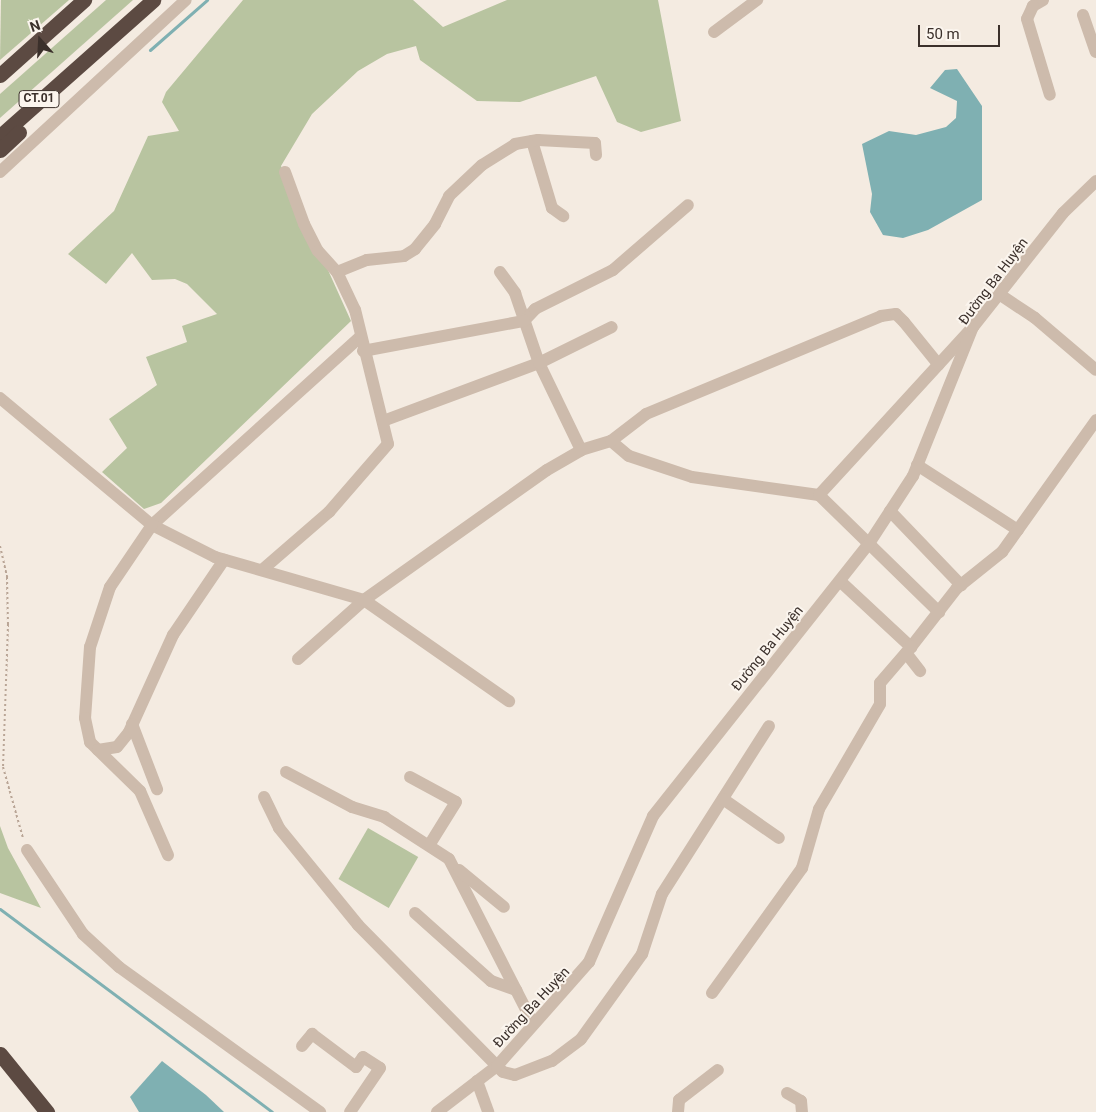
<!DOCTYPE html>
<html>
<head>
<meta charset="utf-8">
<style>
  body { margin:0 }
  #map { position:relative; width:1096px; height:1112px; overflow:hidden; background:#f4ebe1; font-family:Roboto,sans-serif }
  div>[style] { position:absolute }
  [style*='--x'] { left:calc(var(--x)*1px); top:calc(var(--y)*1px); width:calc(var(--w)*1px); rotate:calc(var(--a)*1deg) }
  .green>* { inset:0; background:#b8c4a0; transform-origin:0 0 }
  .water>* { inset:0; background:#7fb0b2 }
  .stream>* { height:3px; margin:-1.5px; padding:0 1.5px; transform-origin:1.5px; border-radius:1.5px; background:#7fb0b2 }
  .path>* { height:2px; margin-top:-1px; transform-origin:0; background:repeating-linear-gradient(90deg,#b9a596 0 2.5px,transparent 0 5px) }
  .minor>* { height:12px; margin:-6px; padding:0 6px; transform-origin:6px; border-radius:6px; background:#cdbbac }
  .highway>* { height:15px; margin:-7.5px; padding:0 7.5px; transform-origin:7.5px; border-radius:7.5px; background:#5c4a42 }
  span { translate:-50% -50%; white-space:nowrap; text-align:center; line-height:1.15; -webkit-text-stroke:4px #fbf5ee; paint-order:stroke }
  .shield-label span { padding:1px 4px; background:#fbf5ee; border:1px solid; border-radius:4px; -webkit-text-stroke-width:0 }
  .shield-label { font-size:12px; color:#3b302b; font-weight:700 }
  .street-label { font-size:14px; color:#3b302b }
  .north { position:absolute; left:15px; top:15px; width:50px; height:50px; -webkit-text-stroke:4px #fbf5ee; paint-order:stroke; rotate:341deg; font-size:14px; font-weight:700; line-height:20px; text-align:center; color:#3b302b }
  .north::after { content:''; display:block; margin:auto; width:18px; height:22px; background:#3b302b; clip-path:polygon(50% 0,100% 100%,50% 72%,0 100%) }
  .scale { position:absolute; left:918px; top:25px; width:82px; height:22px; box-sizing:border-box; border:2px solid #3b302b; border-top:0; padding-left:6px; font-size:15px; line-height:18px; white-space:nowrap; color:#3b302b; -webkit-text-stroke:4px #fbf5ee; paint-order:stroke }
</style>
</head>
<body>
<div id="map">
  <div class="green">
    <div style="clip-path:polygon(1px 0,69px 0,0 60px)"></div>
    <div style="clip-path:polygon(106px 0,133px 0,0 118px,0 94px)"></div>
    <div style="clip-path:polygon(243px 0,413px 0,443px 27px,507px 0,658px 0,681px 121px,641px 132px,617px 122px,596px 76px,520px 102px,477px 101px,420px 60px,416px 46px,387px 54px,358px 71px,312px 114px,281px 166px,351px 321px,161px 503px,144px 509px,102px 472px,127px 448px,109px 419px,157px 385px,146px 357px,187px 342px,182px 326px,217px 314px,187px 284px,175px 279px,152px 280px,132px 253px,106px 284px,68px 254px,114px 211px,148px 136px,179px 131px,162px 102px,166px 92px)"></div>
    <div style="clip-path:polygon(0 826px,8px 848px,41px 908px,0 893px)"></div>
    <div style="left:368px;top:828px;width:58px;height:59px;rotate:30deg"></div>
  </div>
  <div class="water">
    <div style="clip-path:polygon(957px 69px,982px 106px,982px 200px,928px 230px,903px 238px,883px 235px,870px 212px,872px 194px,862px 144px,889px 131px,916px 135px,946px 127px,956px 118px,957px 101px,930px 88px,945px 70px)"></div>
    <div style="clip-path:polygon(162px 1061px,206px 1095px,224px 1112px,139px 1112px,130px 1097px)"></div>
  </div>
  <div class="stream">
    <div style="--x:150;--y:50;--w:76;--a:-41.3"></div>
    <div style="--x:0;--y:909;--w:339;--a:36.7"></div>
  </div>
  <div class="path">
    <div style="--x:0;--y:546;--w:32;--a:77"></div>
    <div style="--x:7;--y:577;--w:47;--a:88.8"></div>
    <div style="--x:8;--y:624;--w:143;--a:92"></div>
    <div style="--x:3;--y:767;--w:74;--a:74.3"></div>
  </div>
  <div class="minor">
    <div style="--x:1043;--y:0;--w:12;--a:149"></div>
    <div style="--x:1033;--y:6;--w:14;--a:115"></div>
    <div style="--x:1027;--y:19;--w:79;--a:73.2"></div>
    <div style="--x:1083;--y:15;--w:39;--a:71"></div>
    <div style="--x:714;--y:32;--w:54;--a:-36.7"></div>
    <div style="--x:532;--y:141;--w:70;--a:73.4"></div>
    <div style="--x:552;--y:208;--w:14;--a:36"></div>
    <div style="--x:0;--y:172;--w:253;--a:-42.8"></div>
    <div style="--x:285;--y:172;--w:55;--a:69.9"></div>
    <div style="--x:304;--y:224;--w:30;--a:63"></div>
    <div style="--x:318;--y:251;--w:28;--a:48"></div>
    <div style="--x:337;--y:272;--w:32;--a:-22"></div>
    <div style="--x:367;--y:260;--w:37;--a:-6"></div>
    <div style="--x:404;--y:256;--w:13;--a:-32"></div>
    <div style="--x:415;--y:249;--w:32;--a:-51"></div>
    <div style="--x:435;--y:224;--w:31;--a:-63"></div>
    <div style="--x:449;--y:196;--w:45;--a:-43.2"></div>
    <div style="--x:482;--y:165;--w:39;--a:-32"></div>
    <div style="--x:515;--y:144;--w:23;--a:-10"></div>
    <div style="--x:538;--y:140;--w:57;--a:3"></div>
    <div style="--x:595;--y:143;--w:12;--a:85"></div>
    <div style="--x:500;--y:272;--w:26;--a:54"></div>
    <div style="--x:515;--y:293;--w:74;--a:71.1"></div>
    <div style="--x:539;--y:363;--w:97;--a:64.2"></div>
    <div style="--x:999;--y:294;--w:43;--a:33.7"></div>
    <div style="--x:1035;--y:318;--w:80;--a:40.4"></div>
    <div style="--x:524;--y:321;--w:16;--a:-47"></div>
    <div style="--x:535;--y:309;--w:87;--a:-26.6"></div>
    <div style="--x:613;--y:270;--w:99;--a:-40.9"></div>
    <div style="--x:360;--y:337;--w:280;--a:137.9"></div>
    <div style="--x:152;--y:525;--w:71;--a:26.9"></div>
    <div style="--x:215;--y:557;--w:155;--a:16.1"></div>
    <div style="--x:364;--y:600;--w:224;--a:-35.4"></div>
    <div style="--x:547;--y:470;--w:39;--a:-30"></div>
    <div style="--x:581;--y:450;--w:31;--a:-17"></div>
    <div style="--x:611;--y:441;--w:23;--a:40"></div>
    <div style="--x:629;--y:456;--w:66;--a:18.4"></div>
    <div style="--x:692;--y:477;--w:128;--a:8.1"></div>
    <div style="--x:819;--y:495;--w:228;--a:-47.5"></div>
    <div style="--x:363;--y:351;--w:164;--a:-10.6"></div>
    <div style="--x:0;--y:398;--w:198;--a:39.9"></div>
    <div style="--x:152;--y:525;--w:75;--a:124.1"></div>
    <div style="--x:110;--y:587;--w:63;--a:108.4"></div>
    <div style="--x:90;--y:647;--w:71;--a:94"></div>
    <div style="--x:85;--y:718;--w:25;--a:78"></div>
    <div style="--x:90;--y:742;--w:11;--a:45"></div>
    <div style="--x:98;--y:750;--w:19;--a:-9"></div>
    <div style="--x:117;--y:747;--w:19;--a:-51"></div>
    <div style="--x:129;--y:732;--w:107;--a:-65.6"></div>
    <div style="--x:173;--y:635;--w:91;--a:-55.8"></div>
    <div style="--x:383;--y:421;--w:166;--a:-20.4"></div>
    <div style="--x:539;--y:363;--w:81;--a:-26.3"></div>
    <div style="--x:611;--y:441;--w:44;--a:-37.6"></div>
    <div style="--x:646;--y:414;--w:255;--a:-22.6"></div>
    <div style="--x:881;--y:316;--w:15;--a:-8"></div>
    <div style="--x:896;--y:314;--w:11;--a:45"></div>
    <div style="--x:904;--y:322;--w:55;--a:50.9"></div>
    <div style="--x:917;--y:465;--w:120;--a:32.8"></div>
    <div style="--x:819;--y:495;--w:168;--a:44.3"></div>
    <div style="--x:890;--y:511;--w:103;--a:46.2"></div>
    <div style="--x:262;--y:570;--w:89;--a:-40.9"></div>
    <div style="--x:329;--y:512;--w:90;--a:-49.1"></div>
    <div style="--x:388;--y:444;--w:138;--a:-103.8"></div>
    <div style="--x:355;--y:310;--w:42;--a:-115.3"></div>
    <div style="--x:841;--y:582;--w:96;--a:42.9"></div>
    <div style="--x:911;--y:647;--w:75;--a:-52.1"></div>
    <div style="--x:957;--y:588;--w:58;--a:-38.7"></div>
    <div style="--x:1002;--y:552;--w:162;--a:-54.5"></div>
    <div style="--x:906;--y:653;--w:23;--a:52"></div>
    <div style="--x:298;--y:659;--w:89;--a:-41.8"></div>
    <div style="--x:364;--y:600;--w:177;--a:34.9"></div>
    <div style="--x:132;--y:724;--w:70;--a:69"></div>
    <div style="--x:98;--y:750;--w:59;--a:44.3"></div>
    <div style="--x:140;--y:791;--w:70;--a:66.4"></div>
    <div style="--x:286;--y:772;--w:75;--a:27.9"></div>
    <div style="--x:352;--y:807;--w:34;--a:17"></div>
    <div style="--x:384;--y:817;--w:77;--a:32.9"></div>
    <div style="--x:449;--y:859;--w:184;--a:62.9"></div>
    <div style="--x:410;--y:777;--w:52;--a:28.5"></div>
    <div style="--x:456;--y:802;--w:49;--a:121.8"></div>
    <div style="--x:264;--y:797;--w:34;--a:64"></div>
    <div style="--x:279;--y:828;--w:125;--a:50.8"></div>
    <div style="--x:358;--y:925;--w:206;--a:45.4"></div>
    <div style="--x:503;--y:1072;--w:12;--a:14"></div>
    <div style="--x:515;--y:1075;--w:40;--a:-21"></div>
    <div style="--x:552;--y:1061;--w:36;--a:-37"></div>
    <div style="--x:581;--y:1039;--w:105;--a:-54.3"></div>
    <div style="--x:642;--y:954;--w:63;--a:-71.6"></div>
    <div style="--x:662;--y:894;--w:199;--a:-57.5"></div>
    <div style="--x:723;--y:799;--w:68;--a:34.9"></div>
    <div style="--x:27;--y:850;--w:101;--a:56.3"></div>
    <div style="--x:83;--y:934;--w:49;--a:42.5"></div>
    <div style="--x:119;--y:967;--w:248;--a:35.8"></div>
    <div style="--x:459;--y:870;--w:58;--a:39.4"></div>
    <div style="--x:415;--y:913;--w:102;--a:41.8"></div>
    <div style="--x:491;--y:981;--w:27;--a:20"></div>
    <div style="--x:712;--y:993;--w:154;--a:-54.2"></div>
    <div style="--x:802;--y:868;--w:61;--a:-73.9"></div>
    <div style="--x:819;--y:809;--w:121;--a:-59.8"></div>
    <div style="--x:880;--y:704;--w:21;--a:-90"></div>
    <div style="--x:880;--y:683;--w:48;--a:-49.3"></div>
    <div style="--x:302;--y:1046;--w:16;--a:-50"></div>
    <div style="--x:312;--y:1034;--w:55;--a:36.9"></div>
    <div style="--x:356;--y:1067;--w:12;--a:-55"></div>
    <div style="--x:363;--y:1057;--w:20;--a:33"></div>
    <div style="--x:380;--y:1068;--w:53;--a:124.3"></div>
    <div style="--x:477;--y:1081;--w:33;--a:70"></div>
    <div style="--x:787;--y:1093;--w:16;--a:30"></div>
    <div style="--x:801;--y:1101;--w:11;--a:85"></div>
    <div style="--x:437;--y:1112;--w:76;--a:-37.5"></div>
    <div style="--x:497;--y:1066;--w:139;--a:-48.5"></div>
    <div style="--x:589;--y:962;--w:159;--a:-66.3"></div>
    <div style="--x:653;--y:816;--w:346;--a:-51.6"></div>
    <div style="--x:868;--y:545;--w:82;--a:-56.9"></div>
    <div style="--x:913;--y:476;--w:161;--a:-68.1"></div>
    <div style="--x:973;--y:327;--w:145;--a:-51.7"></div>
    <div style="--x:1063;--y:213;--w:46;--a:-44.1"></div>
    <div style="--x:678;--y:1112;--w:12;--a:-85"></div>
    <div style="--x:679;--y:1100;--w:49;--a:-37.6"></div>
  </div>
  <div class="highway">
    <div style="--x:0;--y:75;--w:113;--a:-41.8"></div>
    <div style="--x:0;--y:136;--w:205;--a:-41.6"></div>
    <div style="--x:0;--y:150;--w:26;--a:-43"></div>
    <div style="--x:0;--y:1054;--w:75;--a:51"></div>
  </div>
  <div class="shield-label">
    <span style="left:39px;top:99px">CT.01</span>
  </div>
  <div class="street-label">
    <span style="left:993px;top:281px;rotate:-53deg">Đường Ba Huyện</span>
    <span style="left:767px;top:648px;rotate:-51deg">Đường Ba Huyện</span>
    <span style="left:531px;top:1007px;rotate:-47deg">Đường Ba Huyện</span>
  </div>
  <div class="north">N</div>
  <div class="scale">50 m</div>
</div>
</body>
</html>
